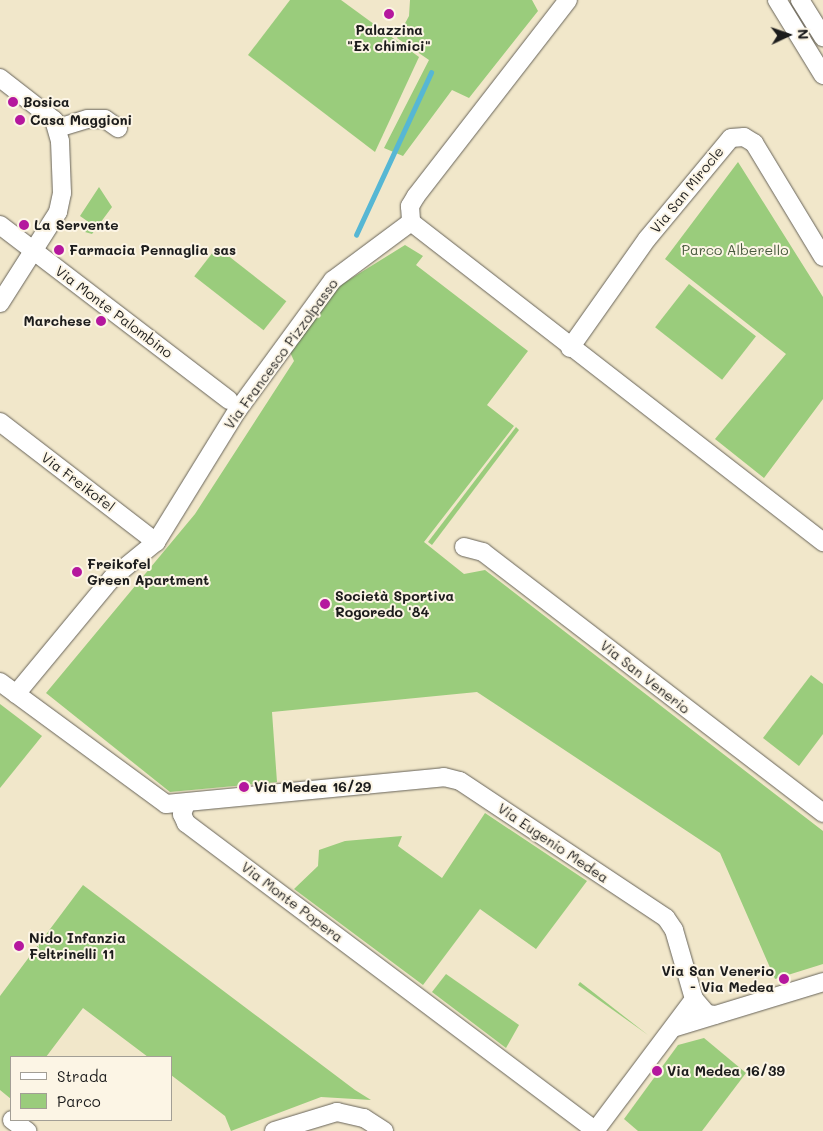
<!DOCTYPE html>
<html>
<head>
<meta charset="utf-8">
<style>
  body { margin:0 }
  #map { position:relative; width:823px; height:1131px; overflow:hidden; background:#f1e7ca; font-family:Mali,sans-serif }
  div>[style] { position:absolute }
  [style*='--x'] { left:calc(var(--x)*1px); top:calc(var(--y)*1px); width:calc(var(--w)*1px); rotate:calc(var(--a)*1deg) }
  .green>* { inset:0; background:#9acc7c; transform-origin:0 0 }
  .stream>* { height:4.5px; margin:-2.25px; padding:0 2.25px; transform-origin:2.25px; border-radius:2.25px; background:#56b7d4 }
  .roads { filter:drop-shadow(0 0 1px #676359) drop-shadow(0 0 1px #676359) }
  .minor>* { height:18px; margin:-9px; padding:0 9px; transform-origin:9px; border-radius:9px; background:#fff }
  .dots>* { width:14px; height:14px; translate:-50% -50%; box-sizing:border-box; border:2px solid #fcf5e5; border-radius:50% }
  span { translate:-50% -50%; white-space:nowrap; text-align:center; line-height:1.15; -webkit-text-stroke:4px #fcf5e5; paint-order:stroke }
  .poi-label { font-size:14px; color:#1c1c1c; font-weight:700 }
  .left { translate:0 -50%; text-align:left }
  .right { translate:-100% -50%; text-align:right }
  .street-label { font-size:14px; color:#1c1c1c }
  .park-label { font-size:14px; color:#485a3e }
  .legend { position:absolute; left:10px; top:1056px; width:162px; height:65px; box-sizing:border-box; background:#fcf5e5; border:1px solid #a29e95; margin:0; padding:6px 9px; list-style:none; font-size:15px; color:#1c1c1c }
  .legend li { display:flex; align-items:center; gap:10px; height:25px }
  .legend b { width:25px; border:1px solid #a29e95 }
  .north { position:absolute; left:763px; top:10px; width:50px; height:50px; -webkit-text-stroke:4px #fcf5e5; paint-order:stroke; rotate:87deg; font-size:14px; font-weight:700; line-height:20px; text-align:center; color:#1c1c1c }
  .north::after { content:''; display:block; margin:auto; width:18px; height:22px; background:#1c1c1c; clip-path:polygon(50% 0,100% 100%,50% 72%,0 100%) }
</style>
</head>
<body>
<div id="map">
  <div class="green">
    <div style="clip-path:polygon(290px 0,341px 0,419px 57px,375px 152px,248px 55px)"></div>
    <div style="clip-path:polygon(410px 0,532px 0,538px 11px,469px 98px,452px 90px,403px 156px,384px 148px,429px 60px,397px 38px,409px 16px)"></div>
    <div style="clip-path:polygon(738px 162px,823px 297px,823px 399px,764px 478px,715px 439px,786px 354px,665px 259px)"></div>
    <div style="clip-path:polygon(99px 187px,112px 207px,92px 234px,85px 232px,90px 223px,80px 216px)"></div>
    <div style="clip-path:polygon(405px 245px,423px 256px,416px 265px,528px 351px,487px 405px,514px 426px,424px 542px,464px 574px,485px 570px,823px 831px,823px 964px,775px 979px,720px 853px,477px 692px,272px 712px,277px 782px,170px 792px,46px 693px,195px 514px,294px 361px,290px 352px,339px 286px)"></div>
    <div style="left:217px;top:247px;width:88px;height:37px;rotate:38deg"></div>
    <div style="left:689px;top:284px;width:85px;height:55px;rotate:38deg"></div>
    <div style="clip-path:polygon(516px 427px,519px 430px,432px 545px,428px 542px)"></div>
    <div style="clip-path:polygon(811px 675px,823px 684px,823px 734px,799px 766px,763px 738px)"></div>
    <div style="clip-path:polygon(0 704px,42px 736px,0 788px)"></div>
    <div style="clip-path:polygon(485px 813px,587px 881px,536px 949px,480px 909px,423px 985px,294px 889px,318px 866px,319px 850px,345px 841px,402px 836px,398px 846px,442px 878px)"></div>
    <div style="clip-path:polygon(83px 885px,355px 1090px,371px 1100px,321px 1097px,231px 1131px,225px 1116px,171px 1075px,171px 1057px,148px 1057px,83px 1008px,46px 1057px,11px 1057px,11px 1099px,0 1090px,0 996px)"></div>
    <div style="clip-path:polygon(446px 974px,519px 1025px,506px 1048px,432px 992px)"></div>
    <div style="clip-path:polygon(580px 982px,648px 1035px,578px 985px)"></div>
    <div style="clip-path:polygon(704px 1038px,746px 1073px,702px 1131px,638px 1131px,624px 1119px,678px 1045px)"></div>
  </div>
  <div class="stream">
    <div style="--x:356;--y:235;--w:179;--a:-65.2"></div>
  </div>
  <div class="roads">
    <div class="minor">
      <div style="--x:568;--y:0;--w:248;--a:127.8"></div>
      <div style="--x:416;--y:196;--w:12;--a:121"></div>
      <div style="--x:410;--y:206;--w:16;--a:86"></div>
      <div style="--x:411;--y:222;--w:522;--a:37.84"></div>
      <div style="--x:777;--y:0;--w:88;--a:58.5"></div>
      <div style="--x:800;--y:0;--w:44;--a:58.1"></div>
      <div style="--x:0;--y:78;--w:68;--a:37.9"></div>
      <div style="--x:54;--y:120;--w:22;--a:74"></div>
      <div style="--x:60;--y:141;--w:52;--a:87.8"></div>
      <div style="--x:62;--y:193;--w:19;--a:102"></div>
      <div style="--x:58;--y:212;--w:108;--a:122.5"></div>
      <div style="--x:58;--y:128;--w:31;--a:-17"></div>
      <div style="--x:88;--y:119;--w:17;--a:0"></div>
      <div style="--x:105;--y:119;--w:16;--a:35"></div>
      <div style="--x:0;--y:225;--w:288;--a:37.4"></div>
      <div style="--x:570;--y:348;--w:133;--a:-54.8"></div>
      <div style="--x:647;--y:239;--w:131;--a:-50.3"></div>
      <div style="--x:731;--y:138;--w:13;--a:-4"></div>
      <div style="--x:744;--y:137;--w:12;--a:31"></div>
      <div style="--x:754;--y:143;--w:133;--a:58.8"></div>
      <div style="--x:0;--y:422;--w:197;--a:37.6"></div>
      <div style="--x:464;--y:547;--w:20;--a:15"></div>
      <div style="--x:483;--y:552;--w:429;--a:37.5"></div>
      <div style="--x:0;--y:682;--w:206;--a:36.3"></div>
      <div style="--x:166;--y:804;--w:279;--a:-5.5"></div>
      <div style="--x:444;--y:777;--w:16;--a:14"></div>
      <div style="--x:460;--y:781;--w:247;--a:33.6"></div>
      <div style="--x:666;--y:918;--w:14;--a:56"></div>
      <div style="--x:674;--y:930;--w:72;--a:73.8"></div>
      <div style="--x:694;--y:999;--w:20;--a:49"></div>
      <div style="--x:707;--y:1014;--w:8;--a:7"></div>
      <div style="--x:16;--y:694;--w:151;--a:-50.4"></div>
      <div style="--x:112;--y:578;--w:57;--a:-39.3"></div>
      <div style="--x:156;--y:542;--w:154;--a:-58.3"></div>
      <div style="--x:237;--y:411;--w:162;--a:-53.8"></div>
      <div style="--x:333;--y:280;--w:97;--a:-36.6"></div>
      <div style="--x:186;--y:804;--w:11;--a:112"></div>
      <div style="--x:182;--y:814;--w:10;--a:66"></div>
      <div style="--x:186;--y:823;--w:513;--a:36.91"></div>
      <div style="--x:673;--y:1028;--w:157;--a:-17"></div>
      <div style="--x:12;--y:1120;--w:19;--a:36"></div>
      <div style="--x:274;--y:1131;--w:66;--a:-16.8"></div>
      <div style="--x:337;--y:1112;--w:28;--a:13"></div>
      <div style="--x:364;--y:1118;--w:24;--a:33"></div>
      <div style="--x:595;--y:1131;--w:165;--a:-53.1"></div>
    </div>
  </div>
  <div class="dots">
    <div style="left:389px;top:14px;background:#b5179e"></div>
    <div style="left:13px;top:102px;background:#b5179e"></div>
    <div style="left:20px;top:120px;background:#b5179e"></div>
    <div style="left:24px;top:225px;background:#b5179e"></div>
    <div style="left:59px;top:250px;background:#b5179e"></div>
    <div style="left:101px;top:321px;background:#b5179e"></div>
    <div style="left:77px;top:572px;background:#b5179e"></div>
    <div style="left:325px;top:604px;background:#b5179e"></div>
    <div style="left:244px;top:787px;background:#b5179e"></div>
    <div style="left:19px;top:946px;background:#b5179e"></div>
    <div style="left:784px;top:979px;background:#b5179e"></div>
    <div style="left:657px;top:1071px;background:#b5179e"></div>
  </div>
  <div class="poi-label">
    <span style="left:389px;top:38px">Palazzina<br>"Ex chimici"</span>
    <span class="left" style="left:23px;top:102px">Bosica</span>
    <span class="left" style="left:30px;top:120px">Casa Maggioni</span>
    <span class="left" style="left:34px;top:225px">La Servente</span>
    <span class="left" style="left:69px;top:250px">Farmacia Pennaglia sas</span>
    <span class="right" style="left:91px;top:321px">Marchese</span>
    <span class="left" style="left:87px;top:572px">Freikofel<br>Green Apartment</span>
    <span class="left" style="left:335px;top:604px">Società Sportiva<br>Rogoredo '84</span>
    <span class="left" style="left:254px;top:787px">Via Medea 16/29</span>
    <span class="left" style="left:29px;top:946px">Nido Infanzia<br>Feltrinelli 11</span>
    <span class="right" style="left:774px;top:979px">Via San Venerio<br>- Via Medea</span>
    <span class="left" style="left:667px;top:1071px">Via Medea 16/39</span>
  </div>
  <div class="street-label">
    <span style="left:687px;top:190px;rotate:-51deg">Via San Mirocle</span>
    <span style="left:114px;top:312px;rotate:37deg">Via Monte Palombino</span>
    <span style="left:281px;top:354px;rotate:-54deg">Via Francesco Pizzolpasso</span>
    <span style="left:78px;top:482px;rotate:37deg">Via Freikofel</span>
    <span style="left:645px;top:677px;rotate:38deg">Via San Venerio</span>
    <span style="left:553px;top:843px;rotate:34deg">Via Eugenio Medea</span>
    <span style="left:292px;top:902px;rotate:37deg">Via Monte Popera</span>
  </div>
  <div class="park-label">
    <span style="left:735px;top:250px">Parco Alberello</span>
  </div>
  <ul class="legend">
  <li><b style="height:6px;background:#fff"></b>Strada</li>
  <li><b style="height:14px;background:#9acc7c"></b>Parco</li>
  </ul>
  <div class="north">N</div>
</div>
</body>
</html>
